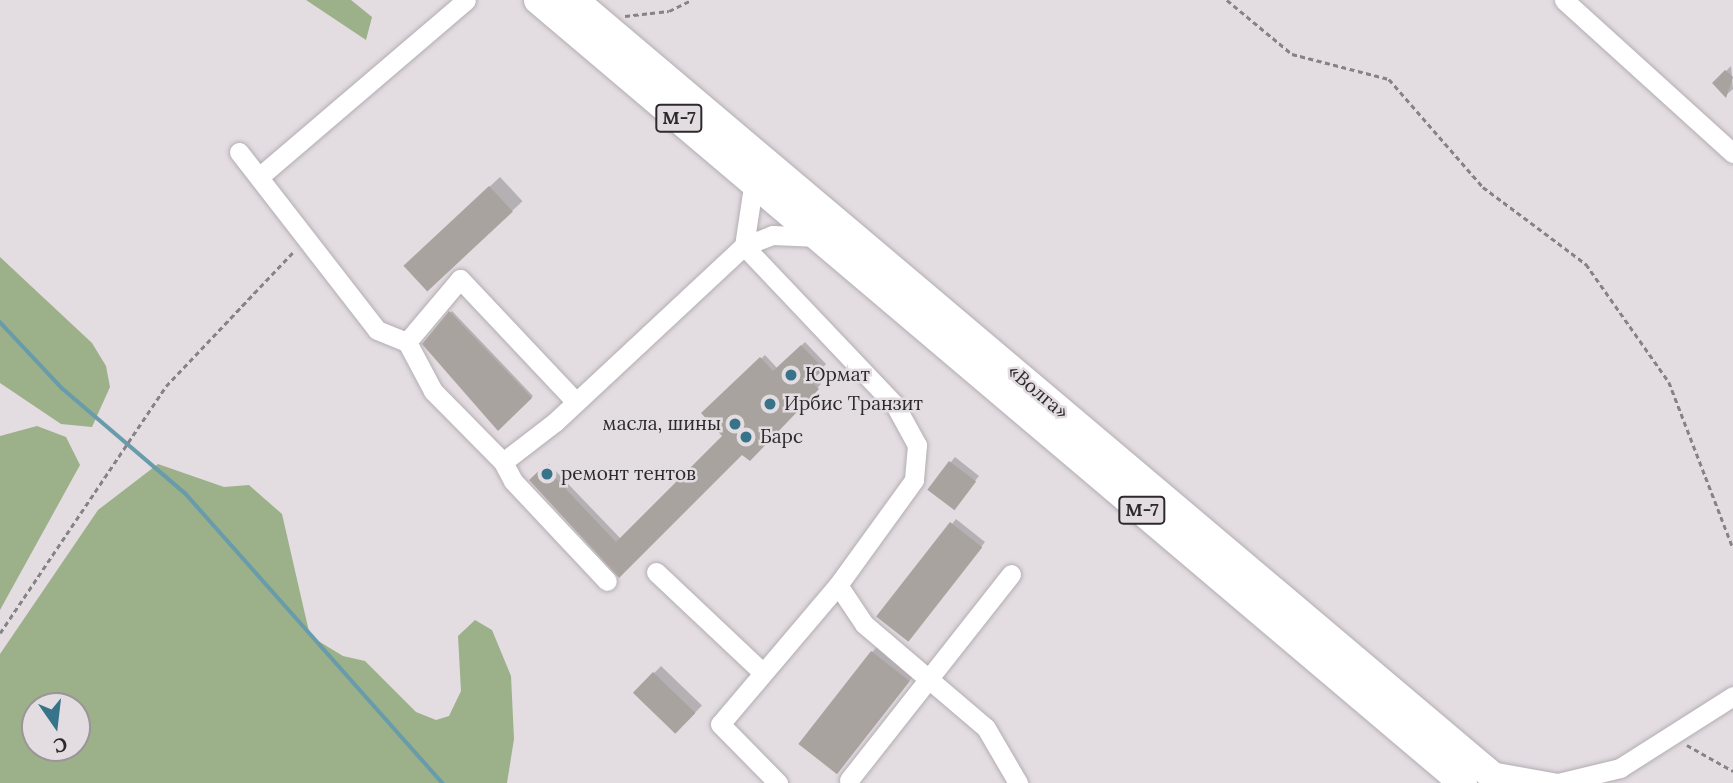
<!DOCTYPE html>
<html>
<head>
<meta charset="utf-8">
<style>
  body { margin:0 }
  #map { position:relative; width:1733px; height:783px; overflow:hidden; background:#e3dde2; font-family:Lora,serif }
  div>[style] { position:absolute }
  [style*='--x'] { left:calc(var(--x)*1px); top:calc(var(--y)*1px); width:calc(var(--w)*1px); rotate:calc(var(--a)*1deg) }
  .forest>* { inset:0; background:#9cb089 }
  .shadow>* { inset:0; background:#0003; transform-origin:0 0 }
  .stream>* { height:3.5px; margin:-1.75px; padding:0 1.75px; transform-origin:1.75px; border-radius:1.75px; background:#689caa }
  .building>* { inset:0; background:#a9a39f; transform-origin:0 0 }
  .path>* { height:2.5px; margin-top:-1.25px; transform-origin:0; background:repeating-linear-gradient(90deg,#868285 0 5px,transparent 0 8.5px) }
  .roads { filter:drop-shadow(0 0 2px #b3adb2) drop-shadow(0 0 2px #b3adb2) }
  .minor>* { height:19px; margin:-9.5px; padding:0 9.5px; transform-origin:9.5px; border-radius:9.5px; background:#fff }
  .highway>* { height:28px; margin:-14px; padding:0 14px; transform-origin:14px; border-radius:14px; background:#fff }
  .dots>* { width:19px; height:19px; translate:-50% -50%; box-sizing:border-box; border:4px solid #e3dde2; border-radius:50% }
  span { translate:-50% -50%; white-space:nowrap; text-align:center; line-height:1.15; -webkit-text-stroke:5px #e3dde2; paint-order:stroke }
  .shield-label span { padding:2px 5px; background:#e3dde2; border:2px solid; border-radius:5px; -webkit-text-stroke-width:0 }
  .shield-label { font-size:18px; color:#2c2a2c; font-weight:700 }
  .poi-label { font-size:19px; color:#2c2a2c }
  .left { translate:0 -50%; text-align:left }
  .right { translate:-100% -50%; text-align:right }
  .street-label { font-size:19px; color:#2c2a2c }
  .north { position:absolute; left:21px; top:692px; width:70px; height:70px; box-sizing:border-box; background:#e3dde2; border:2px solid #9a9599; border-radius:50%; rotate:166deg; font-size:19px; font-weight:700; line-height:28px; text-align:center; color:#2c2a2c }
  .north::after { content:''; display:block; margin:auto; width:24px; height:32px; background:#37748a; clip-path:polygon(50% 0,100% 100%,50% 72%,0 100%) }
</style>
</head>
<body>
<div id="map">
  <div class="forest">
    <div style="clip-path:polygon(306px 0,351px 0,372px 17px,366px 40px)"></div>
    <div style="clip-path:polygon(0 257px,92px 343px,106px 366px,110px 387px,92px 427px,61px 424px,0 383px)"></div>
    <div style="clip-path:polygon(37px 426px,66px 437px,80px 465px,0 610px,0 436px)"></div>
    <div style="clip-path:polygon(evenodd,158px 464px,224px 487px,249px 485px,282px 514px,310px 636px,343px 656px,365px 661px,416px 712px,436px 720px,449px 716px,461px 691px,458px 636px,475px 620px,492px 630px,511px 676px,514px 739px,507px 783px,0 783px,0 654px,98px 510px,158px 464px,35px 706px,77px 706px,77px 748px,35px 748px,35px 706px)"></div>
  </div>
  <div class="shadow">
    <div style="clip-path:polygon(1731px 66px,1733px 89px,1726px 95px,1714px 83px)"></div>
    <div style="left:500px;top:177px;width:33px;height:116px;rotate:47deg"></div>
    <div style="clip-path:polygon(452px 311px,533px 396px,498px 429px,424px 344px)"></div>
    <div style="clip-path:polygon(805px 342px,826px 364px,814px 377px,821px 384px,754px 455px,742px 453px,619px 575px,531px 480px,549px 464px,621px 539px,725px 436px,703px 413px,765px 355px,778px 369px)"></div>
    <div style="clip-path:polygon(955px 457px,979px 476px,958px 502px,930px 488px)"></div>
    <div style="clip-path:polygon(956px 519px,985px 542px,912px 635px,952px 524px)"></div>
    <div style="clip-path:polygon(879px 645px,916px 673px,838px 772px,872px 652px)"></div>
    <div style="left:661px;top:666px;width:57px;height:37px;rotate:44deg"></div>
  </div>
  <div class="stream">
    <div style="--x:0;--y:322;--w:91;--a:46.8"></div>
    <div style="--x:62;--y:388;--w:163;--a:40.5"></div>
    <div style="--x:186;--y:494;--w:387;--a:48.4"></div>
  </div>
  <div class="building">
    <div style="clip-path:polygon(1725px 70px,1733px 77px,1726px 98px,1712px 83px)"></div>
    <div style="left:489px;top:186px;width:35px;height:117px;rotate:47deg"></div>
    <div style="clip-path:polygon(449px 311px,532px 398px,498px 431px,422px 344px)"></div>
    <div style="clip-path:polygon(801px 345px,824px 369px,811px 381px,819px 389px,750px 461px,742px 455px,619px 578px,529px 480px,544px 466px,616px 542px,722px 436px,701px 413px,760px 357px,773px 371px)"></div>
    <div style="left:949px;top:461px;width:34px;height:36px;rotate:37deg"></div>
    <div style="left:950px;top:522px;width:41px;height:120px;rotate:38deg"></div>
    <div style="left:871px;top:651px;width:49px;height:118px;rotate:38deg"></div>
    <div style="left:653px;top:672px;width:59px;height:29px;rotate:44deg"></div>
  </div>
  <div class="path">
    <div style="--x:1227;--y:0;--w:85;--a:39.7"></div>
    <div style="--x:1292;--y:54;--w:100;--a:14.5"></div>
    <div style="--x:1389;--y:79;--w:143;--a:49"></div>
    <div style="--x:1483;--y:187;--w:129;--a:36.8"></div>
    <div style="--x:1586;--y:264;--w:144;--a:54.9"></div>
    <div style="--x:1669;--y:382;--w:178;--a:68.9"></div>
    <div style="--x:625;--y:16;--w:44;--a:-6.5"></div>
    <div style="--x:669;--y:11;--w:25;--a:-26"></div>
    <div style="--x:0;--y:633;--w:298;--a:-56.1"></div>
    <div style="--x:166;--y:386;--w:187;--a:-46.5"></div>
    <div style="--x:1687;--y:745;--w:53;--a:29.5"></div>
  </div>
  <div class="roads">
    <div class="minor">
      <div style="--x:1564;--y:0;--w:228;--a:42.2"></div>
      <div style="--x:239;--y:152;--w:225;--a:52.2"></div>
      <div style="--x:377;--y:330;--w:32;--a:22"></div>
      <div style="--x:259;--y:177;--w:272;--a:-40.5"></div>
      <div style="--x:744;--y:246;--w:219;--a:46.5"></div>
      <div style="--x:895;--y:405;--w:46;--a:61.2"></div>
      <div style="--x:917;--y:445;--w:35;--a:95"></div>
      <div style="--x:914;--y:480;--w:130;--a:125.9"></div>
      <div style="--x:838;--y:585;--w:182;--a:130.3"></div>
      <div style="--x:720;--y:724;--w:83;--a:45.5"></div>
      <div style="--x:744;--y:246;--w:67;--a:-81.4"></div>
      <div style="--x:576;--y:402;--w:169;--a:-133.3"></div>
      <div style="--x:460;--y:279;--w:82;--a:130.1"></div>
      <div style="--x:407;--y:342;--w:55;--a:62"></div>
      <div style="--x:433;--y:391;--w:100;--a:45.4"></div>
      <div style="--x:503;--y:462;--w:66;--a:-37.6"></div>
      <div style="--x:555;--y:422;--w:258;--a:-43"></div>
      <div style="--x:744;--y:246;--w:30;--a:-21"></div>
      <div style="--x:772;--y:235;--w:47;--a:2.4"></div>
      <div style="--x:503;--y:462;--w:21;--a:62"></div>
      <div style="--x:513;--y:481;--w:137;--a:46.8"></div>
      <div style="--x:656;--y:572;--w:147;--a:43.3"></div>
      <div style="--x:838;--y:585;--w:47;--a:56.3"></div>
      <div style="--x:864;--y:624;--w:160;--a:40.4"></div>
      <div style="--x:986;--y:728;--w:64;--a:59.8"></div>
      <div style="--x:1491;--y:771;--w:68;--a:10.2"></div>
      <div style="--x:849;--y:780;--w:262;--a:-51.8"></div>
      <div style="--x:1558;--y:783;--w:64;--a:-13.6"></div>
      <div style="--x:1620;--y:768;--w:134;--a:-32.5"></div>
    </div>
    <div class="highway">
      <div style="--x:538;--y:0;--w:1212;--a:40.25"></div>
      <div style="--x:574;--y:0;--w:1213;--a:40.19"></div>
    </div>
  </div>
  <div class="dots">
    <div style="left:791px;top:375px;background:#37748a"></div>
    <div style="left:770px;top:404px;background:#37748a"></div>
    <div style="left:735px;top:424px;background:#37748a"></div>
    <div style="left:746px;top:437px;background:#37748a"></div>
    <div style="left:547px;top:474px;background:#37748a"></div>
  </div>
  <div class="shield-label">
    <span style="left:679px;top:118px">М-7</span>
    <span style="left:1142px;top:510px">М-7</span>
  </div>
  <div class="poi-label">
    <span class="left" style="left:805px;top:375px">Юрмат</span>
    <span class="left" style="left:784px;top:404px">Ирбис Транзит</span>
    <span class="right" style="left:721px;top:424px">масла, шины</span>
    <span class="left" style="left:760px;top:437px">Барс</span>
    <span class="left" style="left:561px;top:474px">ремонт тентов</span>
  </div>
  <div class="street-label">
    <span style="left:1038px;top:392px;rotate:40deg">«Волга»</span>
  </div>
  <div class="north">С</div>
</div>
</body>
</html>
